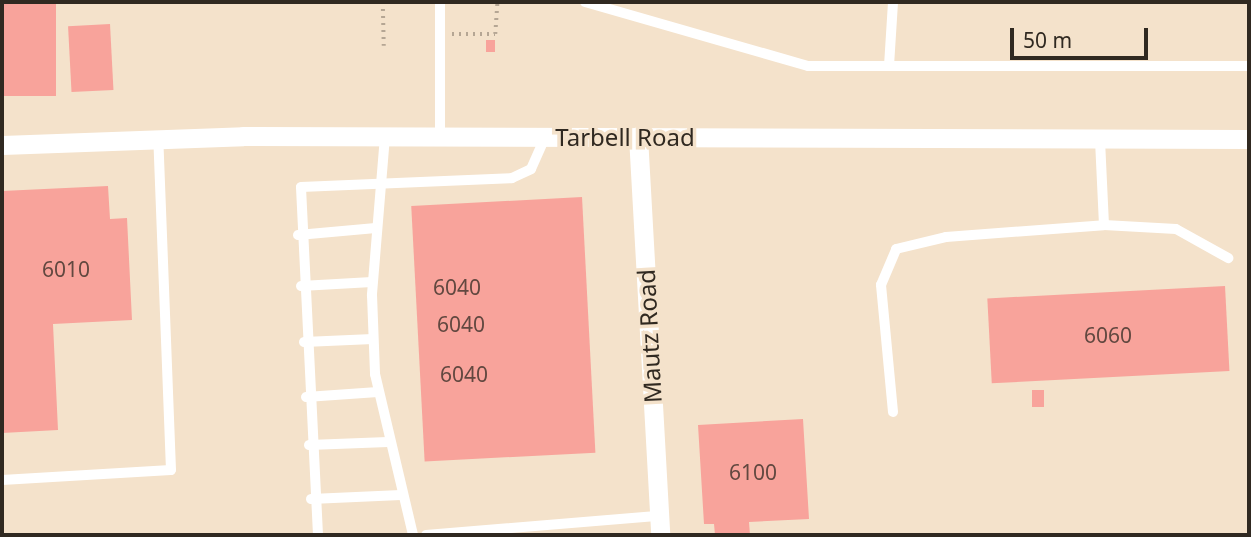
<!DOCTYPE html>
<html>
<head>
<meta charset="utf-8">
<style>
  body { margin:0 }
  #map { position:relative; width:1251px; height:537px; overflow:hidden; background:#f4e2cb; font-family:"Noto Sans",sans-serif }
  div>[style] { position:absolute }
  [style*='--x'] { left:calc(var(--x)*1px); top:calc(var(--y)*1px); width:calc(var(--w)*1px); rotate:calc(var(--a)*1deg) }
  .building>* { inset:0; background:#f8a39b; transform-origin:0 0 }
  .path>* { height:3.5px; margin-top:-1.75px; transform-origin:0; background:repeating-linear-gradient(90deg,#b5a694 0 2px,transparent 0 7px) }
  .service>* { height:10px; margin:-5px; padding:0 5px; transform-origin:5px; border-radius:5px; background:#fff }
  .minor>* { height:19px; margin:-9.5px; padding:0 9.5px; transform-origin:9.5px; border-radius:9.5px; background:#fff }
  span { translate:-50% -50%; white-space:nowrap; text-align:center; line-height:1.15; -webkit-text-stroke:7px #f4e2cb; paint-order:stroke }
  .number-label { font-size:21px; color:#624840 }
  .number-label span { -webkit-text-stroke-width:0 }
  .street-label { font-size:24px; color:#302921 }
  .frame { position:absolute; inset:0; border:4px solid #302921; pointer-events:none }
  .scale { position:absolute; left:1010px; top:28px; width:138px; height:32px; box-sizing:border-box; border:4px solid #302921; border-top:0; padding-left:9px; font-size:21px; line-height:24px; white-space:nowrap; color:#302921; -webkit-text-stroke:5px #f4e2cb; paint-order:stroke }
</style>
</head>
<body>
<div id="map">
  <div class="building">
    <div style="left:2px;top:2px;width:54px;height:94px"></div>
    <div style="left:110px;top:24px;width:66px;height:42px;rotate:87deg"></div>
    <div style="left:486px;top:40px;width:9px;height:12px"></div>
    <div style="clip-path:polygon(108px 186px,110px 219px,127px 218px,132px 320px,53px 324px,58px 430px,2px 433px,2px 191px)"></div>
    <div style="left:582px;top:197px;width:256px;height:171px;rotate:87deg"></div>
    <div style="left:1225px;top:286px;width:85px;height:238px;rotate:87deg"></div>
    <div style="left:1032px;top:390px;width:12px;height:17px"></div>
    <div style="clip-path:polygon(803px 419px,809px 519px,749px 522px,750px 535px,715px 535px,714px 524px,704px 524px,698px 425px)"></div>
  </div>
  <div class="path">
    <div style="--x:383;--y:2;--w:44;--a:88.7"></div>
    <div style="--x:452;--y:34;--w:43;--a:0"></div>
    <div style="--x:495;--y:34;--w:32;--a:-86"></div>
  </div>
  <div class="service">
    <div style="--x:585;--y:2;--w:232;--a:16"></div>
    <div style="--x:808;--y:66;--w:441;--a:0"></div>
    <div style="--x:889;--y:66;--w:64;--a:-86.4"></div>
    <div style="--x:385;--y:136;--w:160;--a:94.7"></div>
    <div style="--x:372;--y:295;--w:79;--a:87.8"></div>
    <div style="--x:375;--y:374;--w:165;--a:76.7"></div>
    <div style="--x:440;--y:136;--w:134;--a:-90"></div>
    <div style="--x:1104;--y:225;--w:72;--a:3.2"></div>
    <div style="--x:1176;--y:229;--w:60;--a:29.1"></div>
    <div style="--x:298;--y:235;--w:78;--a:-5.1"></div>
    <div style="--x:301;--y:286;--w:71;--a:-3.2"></div>
    <div style="--x:304;--y:342;--w:69;--a:-2.5"></div>
    <div style="--x:306;--y:397;--w:72;--a:-4"></div>
    <div style="--x:893;--y:412;--w:128;--a:-95.4"></div>
    <div style="--x:881;--y:285;--w:39;--a:-67"></div>
    <div style="--x:896;--y:249;--w:51;--a:-13.5"></div>
    <div style="--x:946;--y:237;--w:158;--a:-4.3"></div>
    <div style="--x:1104;--y:225;--w:86;--a:-92.7"></div>
    <div style="--x:309;--y:445;--w:79;--a:-2.2"></div>
    <div style="--x:2;--y:480;--w:169;--a:-3.4"></div>
    <div style="--x:171;--y:470;--w:332;--a:-92.2"></div>
    <div style="--x:311;--y:499;--w:90;--a:-2.5"></div>
    <div style="--x:318;--y:535;--w:348;--a:-92.8"></div>
    <div style="--x:301;--y:187;--w:211;--a:-2.4"></div>
    <div style="--x:512;--y:178;--w:21;--a:-25"></div>
    <div style="--x:531;--y:169;--w:35;--a:-66"></div>
    <div style="--x:426;--y:535;--w:234;--a:-4.7"></div>
  </div>
  <div class="minor">
    <div style="--x:638;--y:136;--w:400;--a:86.8"></div>
    <div style="--x:2;--y:145;--w:241;--a:-2.1"></div>
    <div style="--x:243;--y:136;--w:1006;--a:0.17"></div>
  </div>
  <div class="number-label">
    <span style="left:66px;top:269px">6010</span>
    <span style="left:457px;top:287px">6040</span>
    <span style="left:461px;top:324px">6040</span>
    <span style="left:1108px;top:335px">6060</span>
    <span style="left:464px;top:374px">6040</span>
    <span style="left:753px;top:472px">6100</span>
  </div>
  <div class="street-label">
    <span style="left:625px;top:137px">Tarbell Road</span>
    <span style="left:649px;top:336px;rotate:-93deg">Mautz Road</span>
  </div>
  <div class="frame"></div>
  <div class="scale">50 m</div>
</div>
</body>
</html>
